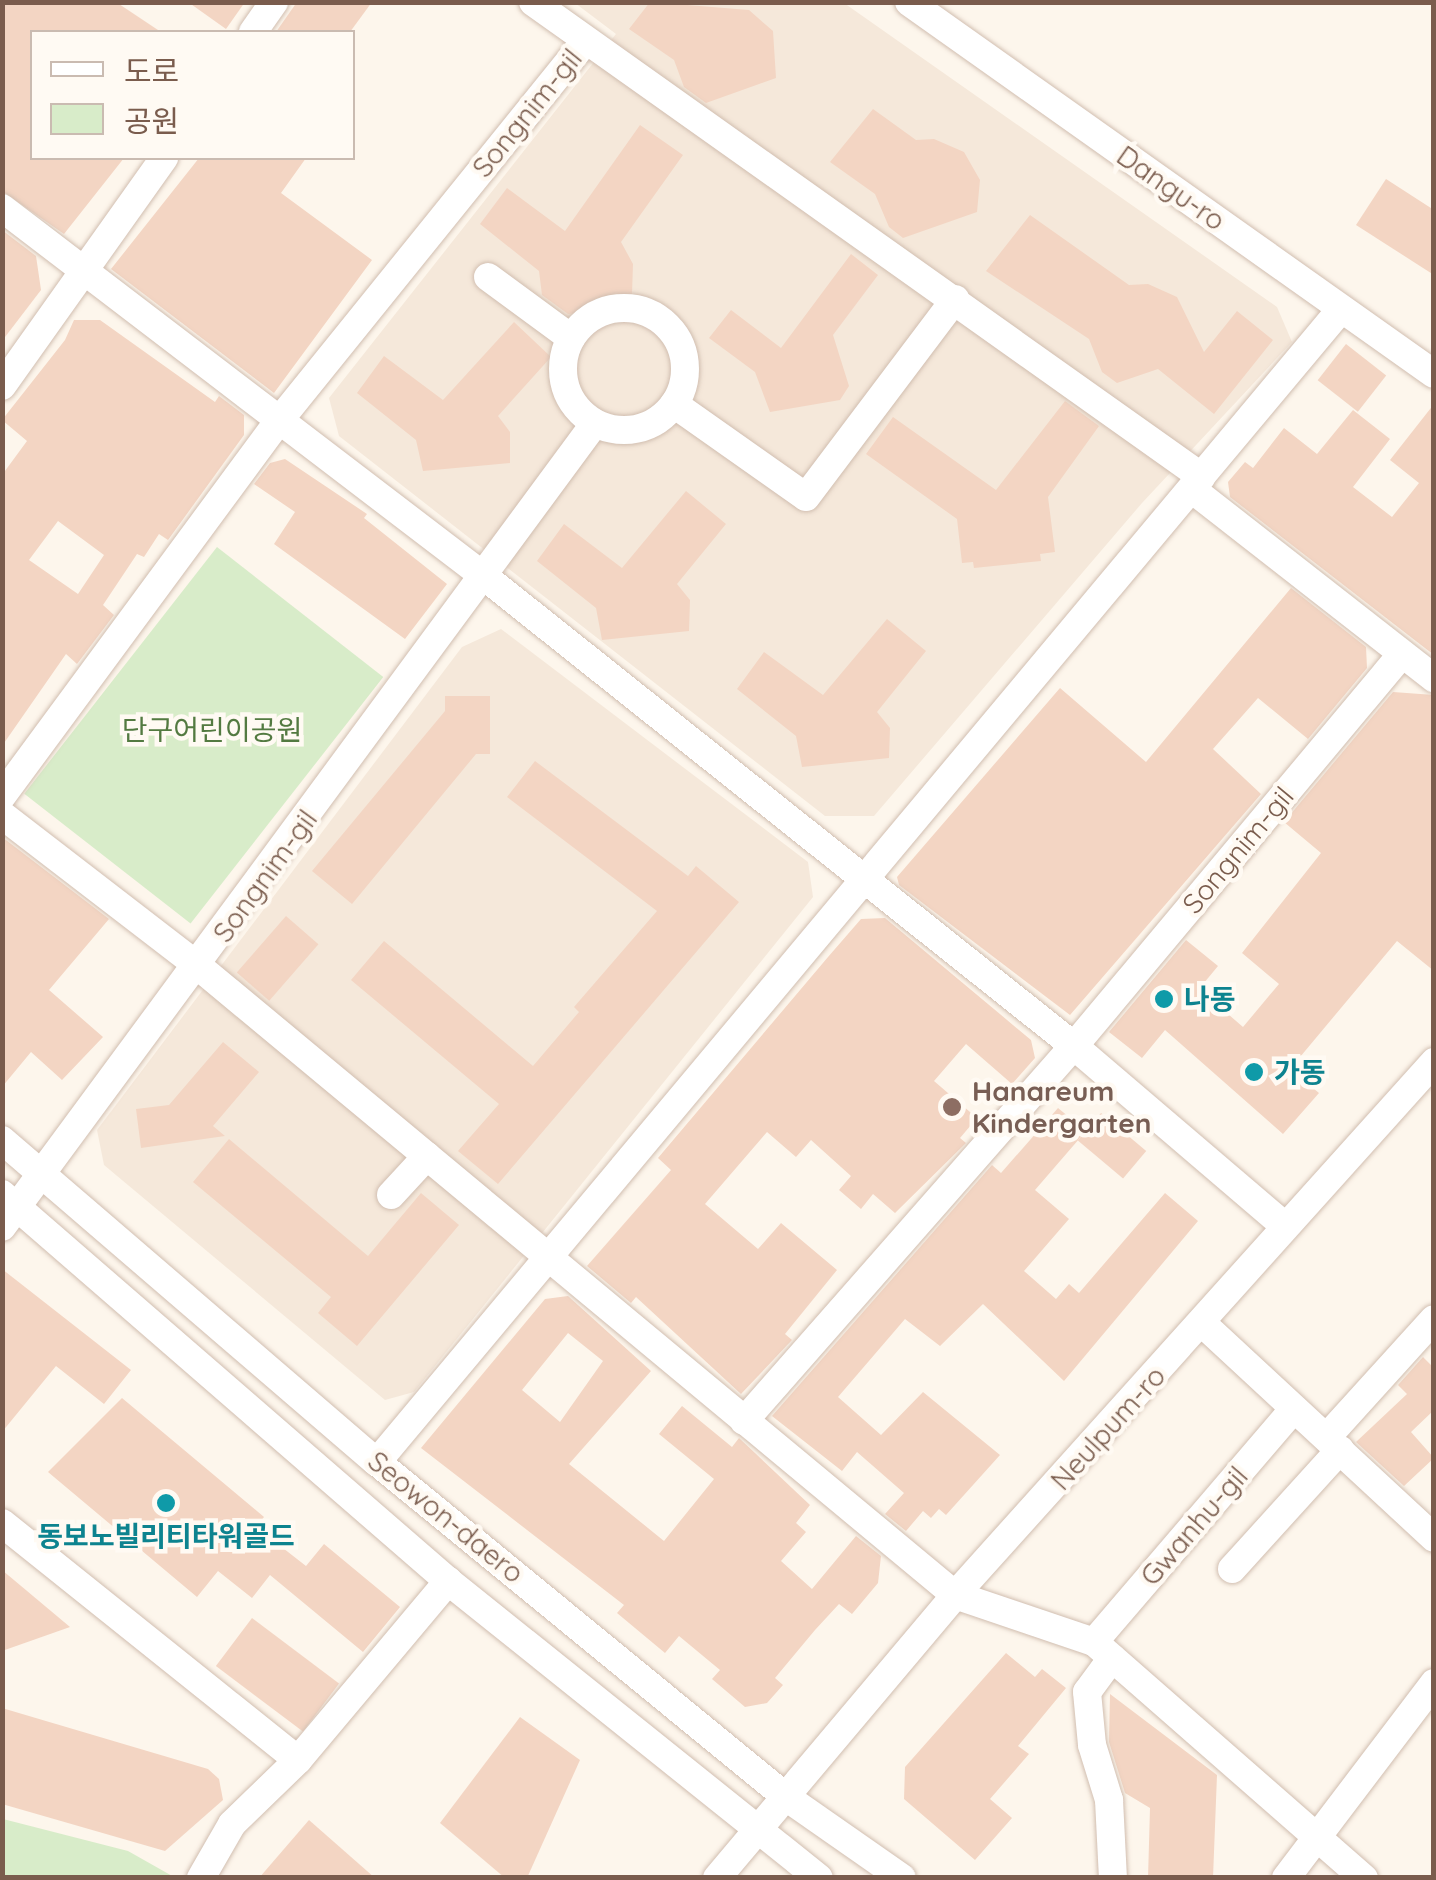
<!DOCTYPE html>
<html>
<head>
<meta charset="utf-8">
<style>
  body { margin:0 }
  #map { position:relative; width:1436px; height:1880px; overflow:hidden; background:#fdf6ec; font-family:Quicksand,"Noto Sans KR",sans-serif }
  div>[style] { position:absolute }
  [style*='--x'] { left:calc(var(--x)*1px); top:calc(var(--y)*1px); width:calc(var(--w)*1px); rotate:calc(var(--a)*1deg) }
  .residential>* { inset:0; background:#f5e8da }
  .green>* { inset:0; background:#d8ecc9; transform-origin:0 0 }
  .building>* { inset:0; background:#f3d5c3; transform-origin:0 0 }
  .roads { filter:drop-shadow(0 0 2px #d1beb0) drop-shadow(0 0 2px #d1beb0) }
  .minor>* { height:28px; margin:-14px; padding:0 14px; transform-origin:14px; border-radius:14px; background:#fff }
  .minor>.ring { margin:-14px; padding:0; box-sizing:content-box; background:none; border:28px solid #fff; border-radius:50% }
  .dots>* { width:28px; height:28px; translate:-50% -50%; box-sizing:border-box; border:5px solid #fffaf3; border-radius:50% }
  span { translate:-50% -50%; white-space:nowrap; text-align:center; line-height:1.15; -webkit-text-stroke:9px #fffaf3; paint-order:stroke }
  .street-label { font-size:28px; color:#7a5c4d }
  .park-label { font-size:28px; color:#537a41 }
  .culture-label { font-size:28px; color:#0d838f; font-weight:700 }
  .left { translate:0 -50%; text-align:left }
  .education-label { font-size:28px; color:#785e54; font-weight:700 }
  .frame { position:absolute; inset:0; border:5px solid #7a5c4d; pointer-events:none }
  .legend { position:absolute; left:30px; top:30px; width:325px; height:130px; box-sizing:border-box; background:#fffaf3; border:2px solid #cabbb1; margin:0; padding:12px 18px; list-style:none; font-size:30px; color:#7a5c4d }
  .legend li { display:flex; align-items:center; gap:20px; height:50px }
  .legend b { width:50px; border:2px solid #cabbb1 }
</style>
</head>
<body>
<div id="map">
  <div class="residential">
    <div style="clip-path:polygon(575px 3px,844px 3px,1277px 307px,1292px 342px,1142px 503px,874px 816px,825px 816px,339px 436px,329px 398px,616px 34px)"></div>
    <div style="clip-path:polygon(501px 629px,808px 862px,813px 897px,414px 1392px,385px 1400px,104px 1165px,97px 1130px,462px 647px)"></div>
  </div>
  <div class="green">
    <div style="left:217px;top:547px;width:211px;height:313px;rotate:38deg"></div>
    <div style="clip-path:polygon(3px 1819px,128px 1851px,174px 1877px,3px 1877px)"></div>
  </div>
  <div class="building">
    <div style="clip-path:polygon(2px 2px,116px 2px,161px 32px,32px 32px,32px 158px,124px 158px,64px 234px,2px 191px)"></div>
    <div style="clip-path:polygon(188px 2px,245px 2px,226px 29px)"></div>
    <div style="clip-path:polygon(297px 2px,372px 2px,350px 32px,276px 32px)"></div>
    <div style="clip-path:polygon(650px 2px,749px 10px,773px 31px,776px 78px,706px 103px,684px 87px,674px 60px,629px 29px)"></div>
    <div style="clip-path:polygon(873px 109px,916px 140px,934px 139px,964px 152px,980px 180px,977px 212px,903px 238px,889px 227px,875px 194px,830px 162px)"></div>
    <div style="clip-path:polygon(640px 125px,683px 155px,621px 242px,633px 264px,632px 294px,625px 308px,568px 314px,542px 295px,539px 271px,480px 224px,507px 188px,565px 231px)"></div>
    <div style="clip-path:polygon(199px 158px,306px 158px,281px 193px,372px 260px,274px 393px,111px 269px)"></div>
    <div style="clip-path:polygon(1386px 179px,1434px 210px,1434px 275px,1356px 225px)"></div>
    <div style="clip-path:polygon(1030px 215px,1129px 285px,1148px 284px,1177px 297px,1204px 352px,1237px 311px,1273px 340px,1214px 414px,1158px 369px,1117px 383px,1102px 372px,1089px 339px,986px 271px)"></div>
    <div style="clip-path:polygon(2px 230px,36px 256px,41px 290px,2px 341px)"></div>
    <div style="clip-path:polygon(851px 254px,878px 275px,833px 335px,849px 386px,840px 400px,770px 412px,755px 372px,709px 338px,731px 310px,781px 348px)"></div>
    <div style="clip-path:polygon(evenodd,74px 320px,100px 320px,215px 402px,219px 396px,244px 415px,244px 435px,168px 540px,159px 534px,144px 557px,137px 554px,103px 605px,114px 615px,77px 664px,66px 654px,2px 746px,2px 475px,27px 441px,2px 420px,65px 340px,74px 320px,58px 521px,104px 555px,78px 594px,29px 560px,58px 521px)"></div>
    <div style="clip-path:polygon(514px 322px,551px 357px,498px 416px,510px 432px,510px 463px,423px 471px,416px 440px,357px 393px,384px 356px,443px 400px)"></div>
    <div style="left:1346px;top:344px;width:51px;height:46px;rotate:38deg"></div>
    <div style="clip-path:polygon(1065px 401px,1099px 426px,1048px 497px,1055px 552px,1040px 554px,1041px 561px,974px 568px,973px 562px,962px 563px,957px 519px,866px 454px,893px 417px,996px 490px)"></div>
    <div style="clip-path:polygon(1434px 404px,1434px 655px,1230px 497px,1228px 482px,1245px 462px,1253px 468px,1284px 428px,1317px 454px,1353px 410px,1390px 439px,1353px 487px,1392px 517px,1419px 483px,1390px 460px)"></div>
    <div style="clip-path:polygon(285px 459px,367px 514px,364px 518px,447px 584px,405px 639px,274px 544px,295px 512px,254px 484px,270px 463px)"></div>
    <div style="clip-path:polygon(686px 491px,726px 524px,677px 584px,690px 600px,689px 631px,602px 640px,596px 608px,537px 561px,564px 524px,622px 568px)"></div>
    <div style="clip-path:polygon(1291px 588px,1366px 647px,1367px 668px,1308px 739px,1258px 698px,1213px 749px,1261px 794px,1070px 1015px,899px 885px,897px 877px,1060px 688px,1146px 762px)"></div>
    <div style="clip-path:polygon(887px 619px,926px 651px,877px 712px,890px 728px,889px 758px,802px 767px,796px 736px,737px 689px,764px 652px,823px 695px)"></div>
    <div style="clip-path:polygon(1393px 692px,1434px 695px,1434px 971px,1397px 941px,1290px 1069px,1319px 1093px,1283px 1134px,1165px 1030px,1142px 1058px,1109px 1032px,1186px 940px,1218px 966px,1199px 989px,1243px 1027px,1279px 984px,1242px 953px,1321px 853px,1284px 822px)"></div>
    <div style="clip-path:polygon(445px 696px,490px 696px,490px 754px,476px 754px,352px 904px,312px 871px,445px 711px)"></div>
    <div style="clip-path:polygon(535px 761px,688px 876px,696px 866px,739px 902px,498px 1184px,458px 1151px,499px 1104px,351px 980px,384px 941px,533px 1066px,579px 1012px,574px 1007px,657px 911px,507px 797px)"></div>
    <div style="clip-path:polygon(2px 837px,109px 919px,49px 990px,103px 1037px,62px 1080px,31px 1052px,2px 1087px)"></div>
    <div style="left:286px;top:916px;width:43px;height:75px;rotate:41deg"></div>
    <div style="clip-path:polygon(885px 918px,1031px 1040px,1035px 1058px,1012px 1084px,966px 1044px,934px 1081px,977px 1118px,960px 1138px,966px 1143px,895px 1213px,873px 1194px,861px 1209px,839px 1190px,851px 1176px,811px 1140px,796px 1157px,767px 1132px,705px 1204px,758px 1249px,781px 1223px,837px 1270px,785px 1334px,792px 1340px,741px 1394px,636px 1297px,631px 1303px,587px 1266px,671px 1170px,658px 1158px,828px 957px,861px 919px)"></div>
    <div style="clip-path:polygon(223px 1042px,259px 1072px,213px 1126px,225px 1136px,141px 1148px,136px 1109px,169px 1105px)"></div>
    <div style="clip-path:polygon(1058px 1108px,1086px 1131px,1035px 1190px,1069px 1219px,1024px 1271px,1056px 1299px,1069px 1284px,1079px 1293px,1165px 1193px,1198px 1221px,1064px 1381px,983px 1304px,940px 1346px,905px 1319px,838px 1397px,881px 1435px,923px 1392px,1000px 1455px,946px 1515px,939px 1509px,931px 1518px,923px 1511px,906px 1531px,885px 1514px,904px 1493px,857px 1452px,842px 1471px,772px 1416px,992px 1165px,1001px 1173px)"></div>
    <div style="left:1101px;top:1113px;width:59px;height:36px;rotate:40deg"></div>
    <div style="clip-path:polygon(229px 1139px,368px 1256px,421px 1193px,459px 1225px,357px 1346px,318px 1313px,331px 1297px,193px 1182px)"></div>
    <div style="clip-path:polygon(2px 1269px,131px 1370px,104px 1404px,56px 1366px,2px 1432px)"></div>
    <div style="clip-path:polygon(evenodd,568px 1296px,651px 1371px,569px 1464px,664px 1541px,714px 1479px,659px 1434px,682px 1406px,732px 1447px,739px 1438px,810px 1505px,796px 1523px,806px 1532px,781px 1561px,812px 1589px,856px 1536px,881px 1556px,878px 1583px,852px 1614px,839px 1604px,815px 1630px,775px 1678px,783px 1685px,767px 1703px,745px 1707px,712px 1679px,720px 1670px,679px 1636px,665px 1653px,617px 1613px,624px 1605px,421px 1448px,545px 1299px,568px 1296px,568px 1333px,603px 1361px,560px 1422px,522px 1390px,568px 1333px)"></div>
    <div style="clip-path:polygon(1423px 1357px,1434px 1368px,1434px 1410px,1411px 1432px,1434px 1458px,1404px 1486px,1356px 1442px,1407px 1394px,1398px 1385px)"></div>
    <div style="clip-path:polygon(122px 1398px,264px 1517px,256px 1527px,306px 1566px,324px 1544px,400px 1607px,363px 1652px,270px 1575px,252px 1598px,218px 1571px,197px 1597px,48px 1472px)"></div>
    <div style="clip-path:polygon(2px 1570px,70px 1627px,2px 1651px)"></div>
    <div style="left:252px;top:1618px;width:109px;height:60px;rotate:37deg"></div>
    <div style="clip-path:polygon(1006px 1653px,1035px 1677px,1042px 1669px,1066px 1688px,1018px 1746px,1029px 1754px,990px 1799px,1012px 1818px,975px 1860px,904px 1799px,905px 1767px)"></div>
    <div style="clip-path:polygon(1110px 1694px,1217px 1775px,1213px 1878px,1148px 1878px,1150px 1808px,1125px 1793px,1109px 1742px)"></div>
    <div style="clip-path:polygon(2px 1708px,208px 1769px,219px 1779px,223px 1800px,165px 1851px,2px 1804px)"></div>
    <div style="clip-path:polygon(520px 1717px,580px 1760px,527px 1878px,505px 1878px,440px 1823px)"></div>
    <div style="clip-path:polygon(309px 1820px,375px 1878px,259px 1878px)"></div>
  </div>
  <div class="roads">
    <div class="minor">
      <div style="--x:533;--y:2;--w:820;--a:35.38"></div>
      <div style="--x:909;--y:2;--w:643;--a:35.32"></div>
      <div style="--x:253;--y:32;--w:37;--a:-55"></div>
      <div style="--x:2;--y:208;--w:608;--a:37.38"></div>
      <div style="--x:485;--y:577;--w:753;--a:38.53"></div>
      <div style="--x:1074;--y:1046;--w:277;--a:40.5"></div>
      <div style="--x:488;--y:277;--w:103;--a:36.3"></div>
      <div class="ring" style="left:563px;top:308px;width:94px;height:94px"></div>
      <div style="--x:2;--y:386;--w:280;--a:-54.6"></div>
      <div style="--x:674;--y:404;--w:161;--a:35.2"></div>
      <div style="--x:806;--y:497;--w:248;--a:-53"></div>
      <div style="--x:1193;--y:490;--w:306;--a:38"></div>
      <div style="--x:2;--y:796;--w:465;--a:-53.6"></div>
      <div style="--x:278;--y:422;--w:489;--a:-51.1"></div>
      <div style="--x:2;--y:815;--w:247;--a:37.6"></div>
      <div style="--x:198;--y:966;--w:984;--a:39.72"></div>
      <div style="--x:955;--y:1595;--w:147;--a:18.7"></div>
      <div style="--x:1094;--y:1642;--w:359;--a:41.2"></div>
      <div style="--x:2;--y:1140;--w:494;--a:40.7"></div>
      <div style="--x:377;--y:1462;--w:529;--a:39.32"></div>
      <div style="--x:786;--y:1797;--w:141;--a:34.9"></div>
      <div style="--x:2;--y:1194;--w:590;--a:40.95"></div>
      <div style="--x:448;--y:1581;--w:475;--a:38.7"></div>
      <div style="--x:391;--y:1195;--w:53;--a:-47.3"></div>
      <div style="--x:2;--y:1227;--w:999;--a:-53.59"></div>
      <div style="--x:1202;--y:1323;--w:316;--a:42.8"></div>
      <div style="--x:744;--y:1421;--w:500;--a:-48.7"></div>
      <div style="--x:1074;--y:1046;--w:511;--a:-50.08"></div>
      <div style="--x:1327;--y:1437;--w:159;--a:-47.8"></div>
      <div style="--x:377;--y:1462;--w:1503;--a:-50.1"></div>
      <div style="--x:2;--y:1523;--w:379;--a:38.7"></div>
      <div style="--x:298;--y:1760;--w:234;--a:-50"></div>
      <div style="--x:1232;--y:1569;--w:161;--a:-47.8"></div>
      <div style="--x:1094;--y:1642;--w:307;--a:-49.4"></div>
      <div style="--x:1112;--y:1658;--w:42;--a:126.3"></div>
      <div style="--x:1087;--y:1692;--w:53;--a:84.6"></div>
      <div style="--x:1092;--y:1745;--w:58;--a:72.8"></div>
      <div style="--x:1109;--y:1800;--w:78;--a:87.1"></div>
      <div style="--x:201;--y:1878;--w:62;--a:-60.1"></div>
      <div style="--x:232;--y:1824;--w:92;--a:-44.1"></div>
      <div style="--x:717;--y:1878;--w:370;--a:-49.9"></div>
      <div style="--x:955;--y:1595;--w:717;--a:-48.05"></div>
      <div style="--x:1286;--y:1878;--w:245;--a:-52.8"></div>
    </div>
  </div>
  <div class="dots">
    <div style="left:1164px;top:999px;background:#0f9aa8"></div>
    <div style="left:1254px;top:1072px;background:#0f9aa8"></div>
    <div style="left:952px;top:1107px;background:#8d6e63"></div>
    <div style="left:166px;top:1503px;background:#0f9aa8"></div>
  </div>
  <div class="street-label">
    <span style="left:527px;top:113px;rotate:-51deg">Songnim-gil</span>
    <span style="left:1171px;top:188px;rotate:35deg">Dangu-ro</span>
    <span style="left:1238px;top:850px;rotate:-50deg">Songnim-gil</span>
    <span style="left:265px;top:876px;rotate:-54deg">Songnim-gil</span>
    <span style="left:1108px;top:1428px;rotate:-48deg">Neulpum-ro</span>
    <span style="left:446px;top:1517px;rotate:39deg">Seowon-daero</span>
    <span style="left:1194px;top:1526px;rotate:-49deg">Gwanhu-gil</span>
  </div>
  <div class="park-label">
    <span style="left:212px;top:730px">단구어린이공원</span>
  </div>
  <div class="culture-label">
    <span class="left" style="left:1184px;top:999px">나동</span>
    <span class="left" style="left:1274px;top:1072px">가동</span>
    <span style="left:166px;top:1536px">동보노빌리티타워골드</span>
  </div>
  <div class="education-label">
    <span class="left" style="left:972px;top:1107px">Hanareum<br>Kindergarten</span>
  </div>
  <div class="frame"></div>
  <ul class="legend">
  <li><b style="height:12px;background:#fff"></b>도로</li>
  <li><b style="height:28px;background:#d8ecc9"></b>공원</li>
  </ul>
</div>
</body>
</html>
